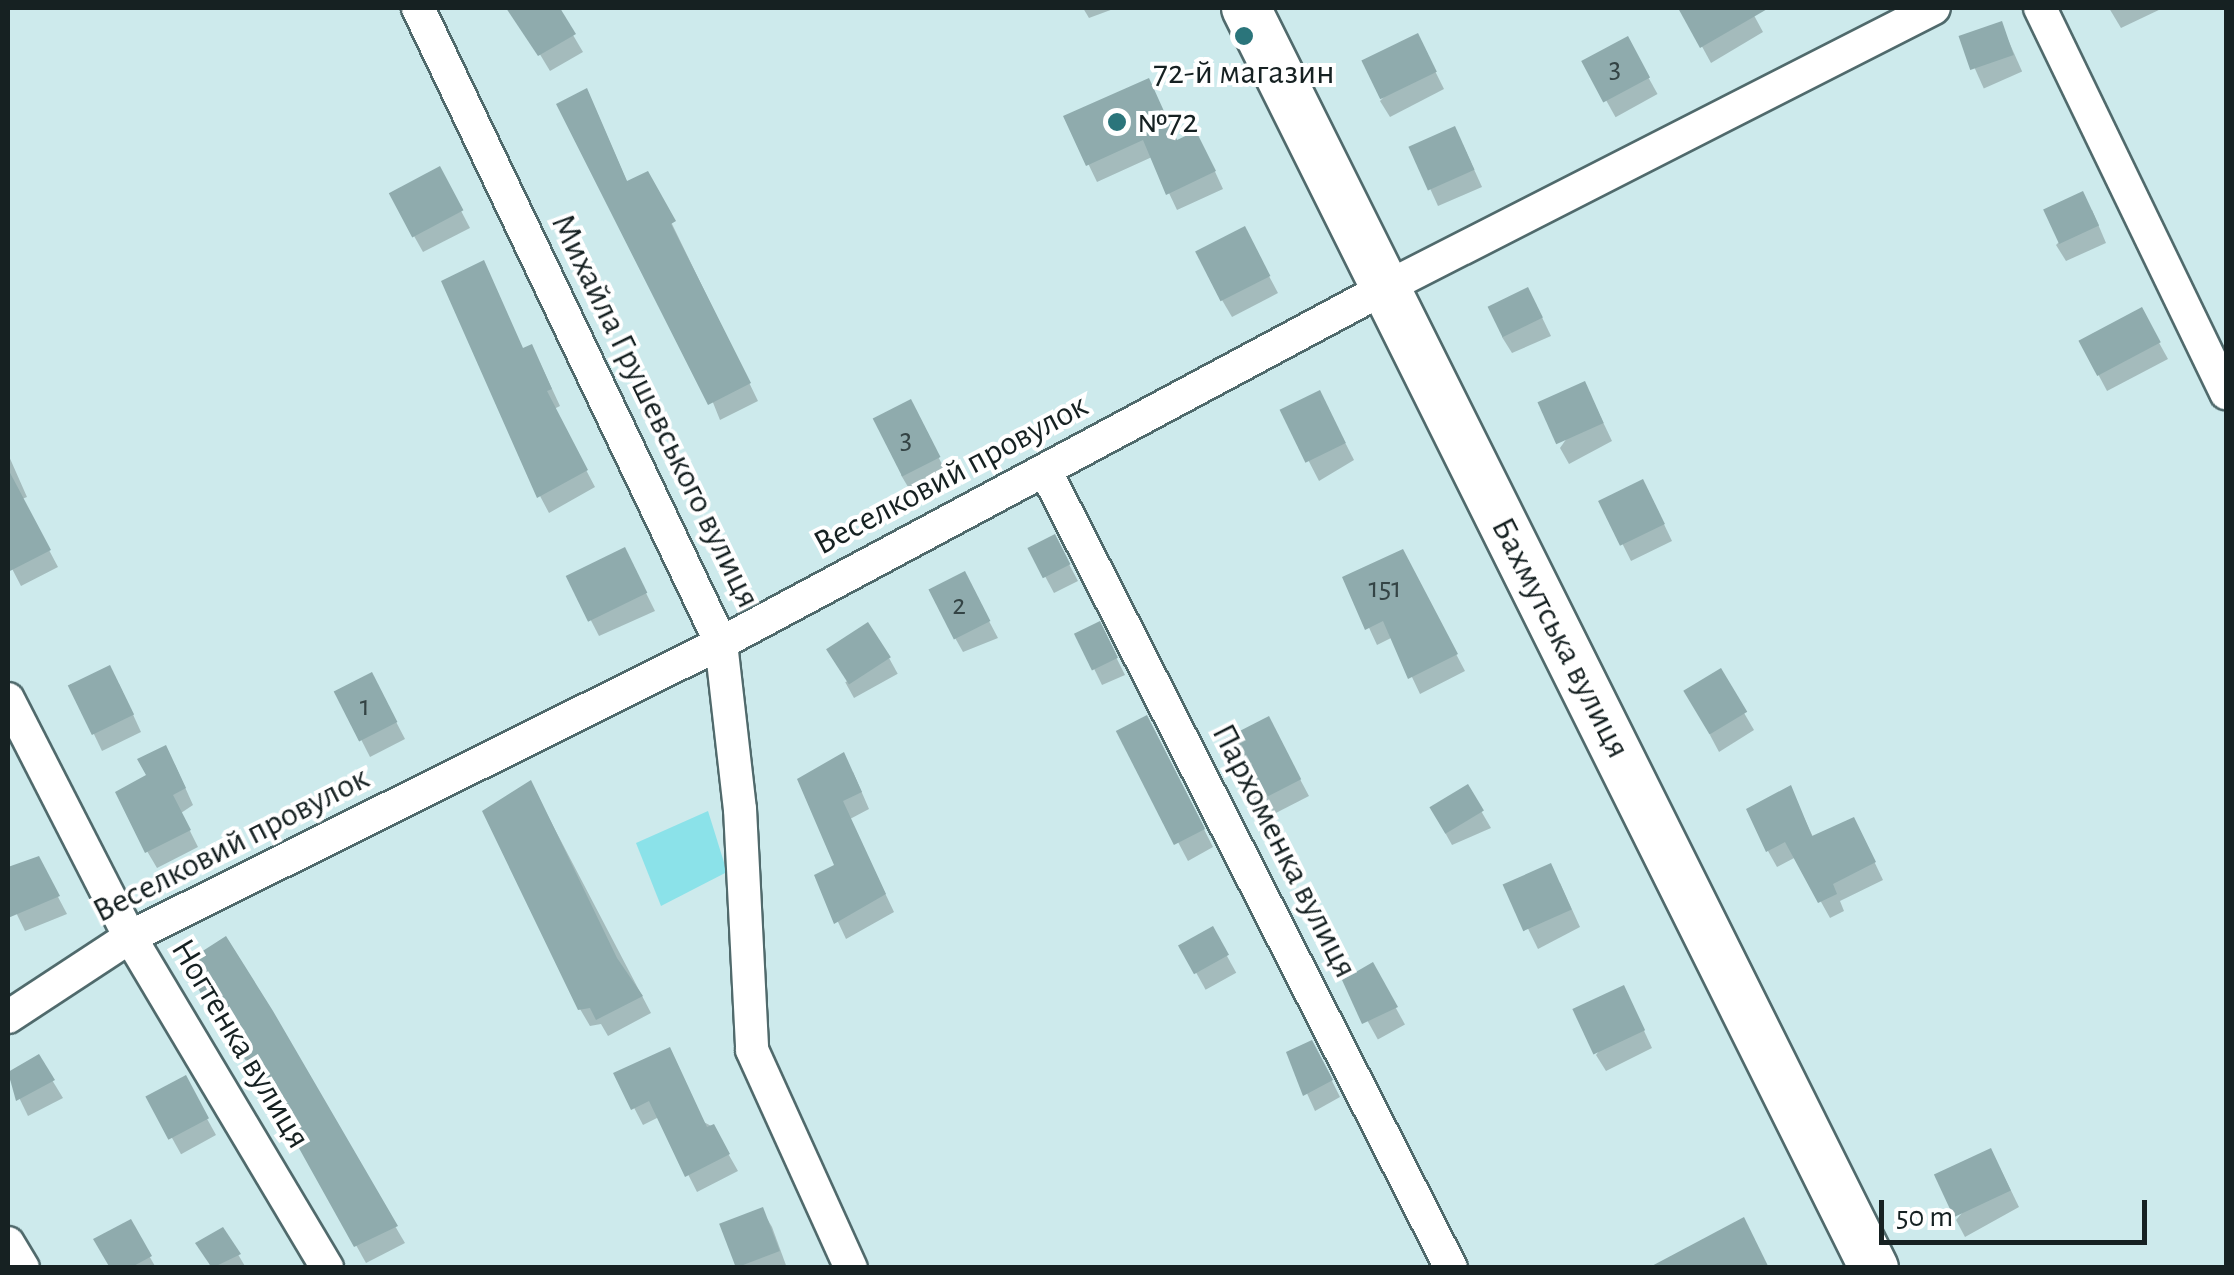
<!DOCTYPE html>
<meta charset="utf-8">
<style>
body{margin:0}
#map{position:relative;width:2234px;height:1275px;overflow:hidden;background:#cdeaec;font-family:"Alegreya Sans",sans-serif}
div>[style]{position:absolute}
[style*='--x']{left:calc(var(--x)*1px);top:calc(var(--y)*1px);width:calc(var(--w)*1px);rotate:calc(var(--a)*1deg)}
.green>*{inset:0;background:#8be2e9}
.shadow>*{inset:0;background:#0003;transform-origin:0 0}
.building>*{inset:0;background:#8fabad;transform-origin:0 0}
.roads{filter:drop-shadow(2px 0 #506a6c) drop-shadow(-2px 0 #506a6c) drop-shadow(0 2px #506a6c) drop-shadow(0 -2px #506a6c)}
.street>*{height:32px;margin:-16px;padding:0 16px;transform-origin:16px;border-radius:16px;background:#fff}
.secondary>*{height:48px;margin:-24px;padding:0 24px;transform-origin:24px;border-radius:24px;background:#fff}
.dots>*{width:28px;height:28px;translate:-50% -50%;box-sizing:border-box;border:5px solid #fff;border-radius:50%}
span{translate:-50% -50%;white-space:nowrap;text-align:center;line-height:1.15;-webkit-text-stroke:8px #fff;paint-order:stroke}
.number-label{font-size:30px;color:#344445}
.number-label span{-webkit-text-stroke-width:0}
.poi-label{font-size:35px;color:#162122}
.left{translate:0 -50%;text-align:left}
.street-label{font-size:35px;color:#162122}
.frame{position:absolute;inset:0;border:10px solid #162122;pointer-events:none}
.scale{position:absolute;left:1879px;top:1200px;width:268px;height:45px;box-sizing:border-box;border:5px solid #162122;border-top:0;padding-left:12px;font-size:30px;line-height:35px;white-space:nowrap;color:#162122;-webkit-text-stroke:8px #fff;paint-order:stroke}
</style>
<div id="map">
<div class="green">
<div style="clip-path:polygon(708px 811px,727px 872px,661px 906px,636px 843px)"></div>
</div>
<div class="shadow">
<div style="clip-path:polygon(512px 8px,557px 8px,583px 52px,550px 71px)"></div>
<div style="clip-path:polygon(1083px 8px,1116px 8px,1089px 18px)"></div>
<div style="clip-path:polygon(1681px 8px,1750px 8px,1763px 32px,1711px 63px)"></div>
<div style="clip-path:polygon(2109px 8px,2163px 8px,2121px 28px)"></div>
<div style="left:2001px;top:24px;width:52px;height:42px;rotate:66deg"></div>
<div style="left:1627px;top:39px;width:63px;height:48px;rotate:61deg"></div>
<div style="clip-path:polygon(1426px 53px,1444px 89px,1390px 117px,1380px 101px)"></div>
<div style="clip-path:polygon(595px 108px,628px 184px,656px 191px,758px 401px,720px 420px)"></div>
<div style="clip-path:polygon(1066px 118px,1205px 150px,1223px 189px,1177px 210px,1152px 157px,1097px 182px)"></div>
<div style="clip-path:polygon(1463px 145px,1482px 187px,1438px 206px,1412px 149px)"></div>
<div style="clip-path:polygon(448px 186px,470px 228px,423px 252px,414px 236px)"></div>
<div style="clip-path:polygon(2092px 210px,2106px 243px,2066px 261px,2056px 245px)"></div>
<div style="clip-path:polygon(1253px 246px,1278px 293px,1232px 317px,1222px 300px)"></div>
<div style="clip-path:polygon(1537px 307px,1551px 336px,1512px 353px,1502px 337px)"></div>
<div style="clip-path:polygon(2141px 310px,2168px 359px,2107px 391px,2098px 374px)"></div>
<div style="clip-path:polygon(523px 350px,540px 363px,560px 406px,554px 409px,595px 487px,549px 513px,540px 496px)"></div>
<div style="clip-path:polygon(1593px 401px,1612px 441px,1569px 464px,1560px 448px)"></div>
<div style="clip-path:polygon(1328px 409px,1354px 460px,1319px 481px,1284px 413px)"></div>
<div style="clip-path:polygon(919px 419px,947px 474px,911px 492px,901px 475px)"></div>
<div style="clip-path:polygon(8px 454px,27px 497px,22px 499px,58px 567px,21px 586px,8px 561px)"></div>
<div style="clip-path:polygon(1652px 499px,1672px 541px,1631px 561px,1602px 503px)"></div>
<div style="clip-path:polygon(1031px 550px,1063px 553px,1078px 581px,1054px 593px)"></div>
<div style="clip-path:polygon(633px 567px,655px 611px,599px 636px,568px 576px)"></div>
<div style="clip-path:polygon(1411px 569px,1465px 671px,1420px 694px,1393px 637px,1377px 645px,1346px 578px)"></div>
<div style="clip-path:polygon(973px 591px,998px 638px,963px 652px,954px 636px)"></div>
<div style="clip-path:polygon(1078px 636px,1108px 641px,1125px 675px,1102px 685px)"></div>
<div style="left:889px;top:658px;width:18px;height:50px;rotate:61deg"></div>
<div style="clip-path:polygon(1720px 672px,1754px 730px,1719px 752px,1710px 735px)"></div>
<div style="clip-path:polygon(70px 684px,119px 684px,141px 732px,102px 751px)"></div>
<div style="clip-path:polygon(380px 691px,405px 739px,370px 757px,337px 692px)"></div>
<div style="clip-path:polygon(1119px 730px,1156px 735px,1213px 847px,1188px 861px)"></div>
<div style="clip-path:polygon(1277px 736px,1309px 796px,1270px 816px,1228px 742px)"></div>
<div style="clip-path:polygon(175px 765px,193px 805px,181px 813px,198px 847px,157px 868px,147px 851px)"></div>
<div style="clip-path:polygon(853px 772px,869px 809px,850px 819px,894px 912px,846px 939px,817px 877px,837px 866px,800px 780px)"></div>
<div style="clip-path:polygon(1467px 787px,1491px 828px,1452px 845px,1443px 829px)"></div>
<div style="clip-path:polygon(1790px 788px,1814px 839px,1862px 836px,1883px 880px,1840px 901px,1844px 911px,1830px 918px,1796px 857px,1777px 867px,1768px 851px)"></div>
<div style="clip-path:polygon(539px 799px,651px 1013px,608px 1036px,601px 1024px,590px 1026px,580px 1009px)"></div>
<div style="clip-path:polygon(38px 859px,67px 914px,25px 931px,8px 896px,8px 870px)"></div>
<div style="clip-path:polygon(1560px 883px,1580px 927px,1538px 949px,1509px 890px)"></div>
<div style="left:1212px;top:929px;width:50px;height:35px;rotate:61deg"></div>
<div style="clip-path:polygon(226px 939px,405px 1243px,366px 1263px,276px 1102px)"></div>
<div style="left:1372px;top:965px;width:68px;height:31px;rotate:61deg"></div>
<div style="clip-path:polygon(1632px 1005px,1652px 1048px,1606px 1071px,1596px 1055px)"></div>
<div style="clip-path:polygon(1289px 1054px,1321px 1059px,1340px 1097px,1315px 1111px)"></div>
<div style="clip-path:polygon(38px 1057px,63px 1098px,28px 1116px,8px 1075px)"></div>
<div style="clip-path:polygon(617px 1075px,713px 1127px,738px 1171px,697px 1192px,659px 1117px,643px 1125px)"></div>
<div style="left:185px;top:1079px;width:64px;height:40px;rotate:61deg"></div>
<div style="clip-path:polygon(2000px 1168px,2019px 1207px,1965px 1237px,1956px 1220px)"></div>
<div style="clip-path:polygon(762px 1210px,772px 1227px,787px 1268px,740px 1268px,725px 1230px)"></div>
<div style="clip-path:polygon(130px 1222px,156px 1268px,113px 1268px)"></div>
<div style="clip-path:polygon(222px 1230px,239px 1256px,246px 1268px,212px 1268px)"></div>
</div>
<div class="building">
<div style="clip-path:polygon(506px 8px,560px 8px,576px 34px,538px 56px)"></div>
<div style="clip-path:polygon(1678px 8px,1769px 8px,1700px 48px)"></div>
<div style="left:2002px;top:21px;width:36px;height:46px;rotate:71deg"></div>
<div style="left:1418px;top:33px;width:43px;height:63px;rotate:64deg"></div>
<div style="left:1628px;top:36px;width:47px;height:53px;rotate:62deg"></div>
<div style="clip-path:polygon(1149px 78px,1177px 140px,1196px 131px,1216px 171px,1166px 195px,1143px 140px,1086px 166px,1063px 116px)"></div>
<div style="clip-path:polygon(587px 88px,627px 181px,648px 171px,676px 221px,671px 224px,751px 383px,708px 405px,556px 104px)"></div>
<div style="left:1455px;top:126px;width:48px;height:51px;rotate:66deg"></div>
<div style="left:440px;top:166px;width:50px;height:58px;rotate:62deg"></div>
<div style="left:2083px;top:191px;width:38px;height:44px;rotate:65deg"></div>
<div style="left:1245px;top:226px;width:56px;height:56px;rotate:63deg"></div>
<div style="clip-path:polygon(484px 260px,523px 348px,532px 344px,552px 389px,547px 391px,588px 470px,537px 498px,441px 281px)"></div>
<div style="left:1528px;top:287px;width:34px;height:45px;rotate:64deg"></div>
<div style="left:2142px;top:307px;width:40px;height:72px;rotate:62deg"></div>
<div style="left:1585px;top:381px;width:46px;height:52px;rotate:66deg"></div>
<div style="left:1320px;top:390px;width:59px;height:45px;rotate:64deg"></div>
<div style="left:911px;top:399px;width:65px;height:43px;rotate:63deg"></div>
<div style="clip-path:polygon(8px 469px,51px 550px,8px 572px)"></div>
<div style="left:1643px;top:479px;width:50px;height:50px;rotate:64deg"></div>
<div style="left:1055px;top:534px;width:34px;height:31px;rotate:63deg"></div>
<div style="left:625px;top:547px;width:51px;height:66px;rotate:64deg"></div>
<div style="clip-path:polygon(1403px 549px,1458px 654px,1408px 679px,1383px 621px,1365px 630px,1342px 577px)"></div>
<div style="left:965px;top:571px;width:56px;height:41px;rotate:63deg"></div>
<div style="left:1100px;top:621px;width:41px;height:29px;rotate:64deg"></div>
<div style="left:868px;top:622px;width:42px;height:50px;rotate:57deg"></div>
<div style="left:110px;top:665px;width:55px;height:47px;rotate:64deg"></div>
<div style="left:1721px;top:668px;width:51px;height:44px;rotate:59deg"></div>
<div style="left:372px;top:672px;width:56px;height:43px;rotate:63deg"></div>
<div style="left:1147px;top:715px;width:128px;height:35px;rotate:63deg"></div>
<div style="left:1269px;top:716px;width:71px;height:51px;rotate:63deg"></div>
<div style="clip-path:polygon(166px 745px,186px 788px,173px 795px,191px 830px,145px 853px,115px 792px,146px 775px,137px 759px)"></div>
<div style="clip-path:polygon(844px 752px,862px 792px,843px 801px,886px 894px,834px 924px,814px 875px,834px 865px,797px 779px)"></div>
<div style="clip-path:polygon(531px 780px,617px 958px,643px 996px,596px 1020px,590px 1008px,578px 1010px,482px 811px)"></div>
<div style="left:1468px;top:784px;width:31px;height:45px;rotate:59deg"></div>
<div style="clip-path:polygon(1791px 785px,1812px 836px,1854px 817px,1876px 862px,1833px 884px,1837px 894px,1818px 903px,1785px 842px,1766px 852px,1746px 809px)"></div>
<div style="clip-path:polygon(39px 856px,60px 896px,8px 918px,8px 867px)"></div>
<div style="left:1551px;top:863px;width:51px;height:53px;rotate:66deg"></div>
<div style="left:1213px;top:926px;width:33px;height:40px;rotate:61deg"></div>
<div style="clip-path:polygon(226px 936px,273px 1011px,398px 1226px,354px 1247px,266px 1089px,209px 1008px,184px 963px)"></div>
<div style="clip-path:polygon(1373px 962px,1398px 1007px,1362px 1024px,1342px 980px)"></div>
<div style="left:1624px;top:985px;width:50px;height:57px;rotate:65deg"></div>
<div style="clip-path:polygon(1312px 1040px,1333px 1080px,1303px 1096px,1286px 1052px)"></div>
<div style="clip-path:polygon(670px 1047px,707px 1127px,714px 1124px,730px 1154px,685px 1177px,649px 1101px,631px 1110px,613px 1073px)"></div>
<div style="clip-path:polygon(39px 1054px,55px 1080px,16px 1101px,8px 1072px)"></div>
<div style="left:186px;top:1075px;width:49px;height:46px;rotate:62deg"></div>
<div style="left:1991px;top:1148px;width:47px;height:63px;rotate:65deg"></div>
<div style="left:763px;top:1207px;width:47px;height:47px;rotate:69deg"></div>
<div style="clip-path:polygon(1744px 1217px,1769px 1268px,1648px 1268px)"></div>
<div style="clip-path:polygon(131px 1219px,152px 1256px,130px 1268px,110px 1268px,93px 1239px)"></div>
<div style="clip-path:polygon(223px 1227px,241px 1254px,212px 1268px,195px 1243px)"></div>
</div>
<div class="roads">
<div class="street">
<div style="--x:418;--y:8;--w:704;--a:64.49"></div>
<div style="--x:721;--y:643;--w:167;--a:83.5"></div>
<div style="--x:740;--y:809;--w:241;--a:87.1"></div>
<div style="--x:752;--y:1050;--w:239;--a:65.6"></div>
<div style="--x:2040;--y:8;--w:428;--a:64.2"></div>
<div style="--x:1045;--y:470;--w:895;--a:63.03"></div>
<div style="--x:8;--y:699;--w:267;--a:62.9"></div>
<div style="--x:130;--y:937;--w:385;--a:59.2"></div>
<div style="--x:8;--y:1017;--w:146;--a:-33.3"></div>
<div style="--x:130;--y:937;--w:660;--a:-26.45"></div>
<div style="--x:721;--y:643;--w:753;--a:-28.13"></div>
<div style="--x:1385;--y:288;--w:616;--a:-27.02"></div>
<div style="--x:8;--y:1243;--w:29;--a:59"></div>
</div>
<div class="secondary">
<div style="--x:1246;--y:8;--w:1408;--a:63.51"></div>
</div>
</div>
<div class="dots">
<div style="left:1244px;top:36px;background:#2b757b"></div>
<div style="left:1117px;top:122px;background:#2b757b"></div>
</div>
<div class="number-label">
<span style="left:1615px;top:68px">3</span>
<span style="left:906px;top:439px">3</span>
<span style="left:1385px;top:588px">151</span>
<span style="left:959px;top:605px">2</span>
<span style="left:365px;top:706px">1</span>
</div>
<div class="poi-label">
<span style="left:1244px;top:73px">72-й магазин</span>
<span class="left" style="left:1137px;top:122px">№72</span>
</div>
<div class="street-label">
<span style="left:655px;top:411px;rotate:64deg">Михайла Грушевського вулиця</span>
<span style="left:951px;top:475px;rotate:-28deg">Веселковий провулок</span>
<span style="left:1560px;top:638px;rotate:63deg">Бахмутська вулиця</span>
<span style="left:231px;top:845px;rotate:-27deg">Веселковий провулок</span>
<span style="left:1284px;top:851px;rotate:63deg">Пархоменка вулиця</span>
<span style="left:240px;top:1044px;rotate:59deg">Ногтенка вулиця</span>
</div>
<div class="frame"></div>
<div class="scale">50 m</div>
</div>
